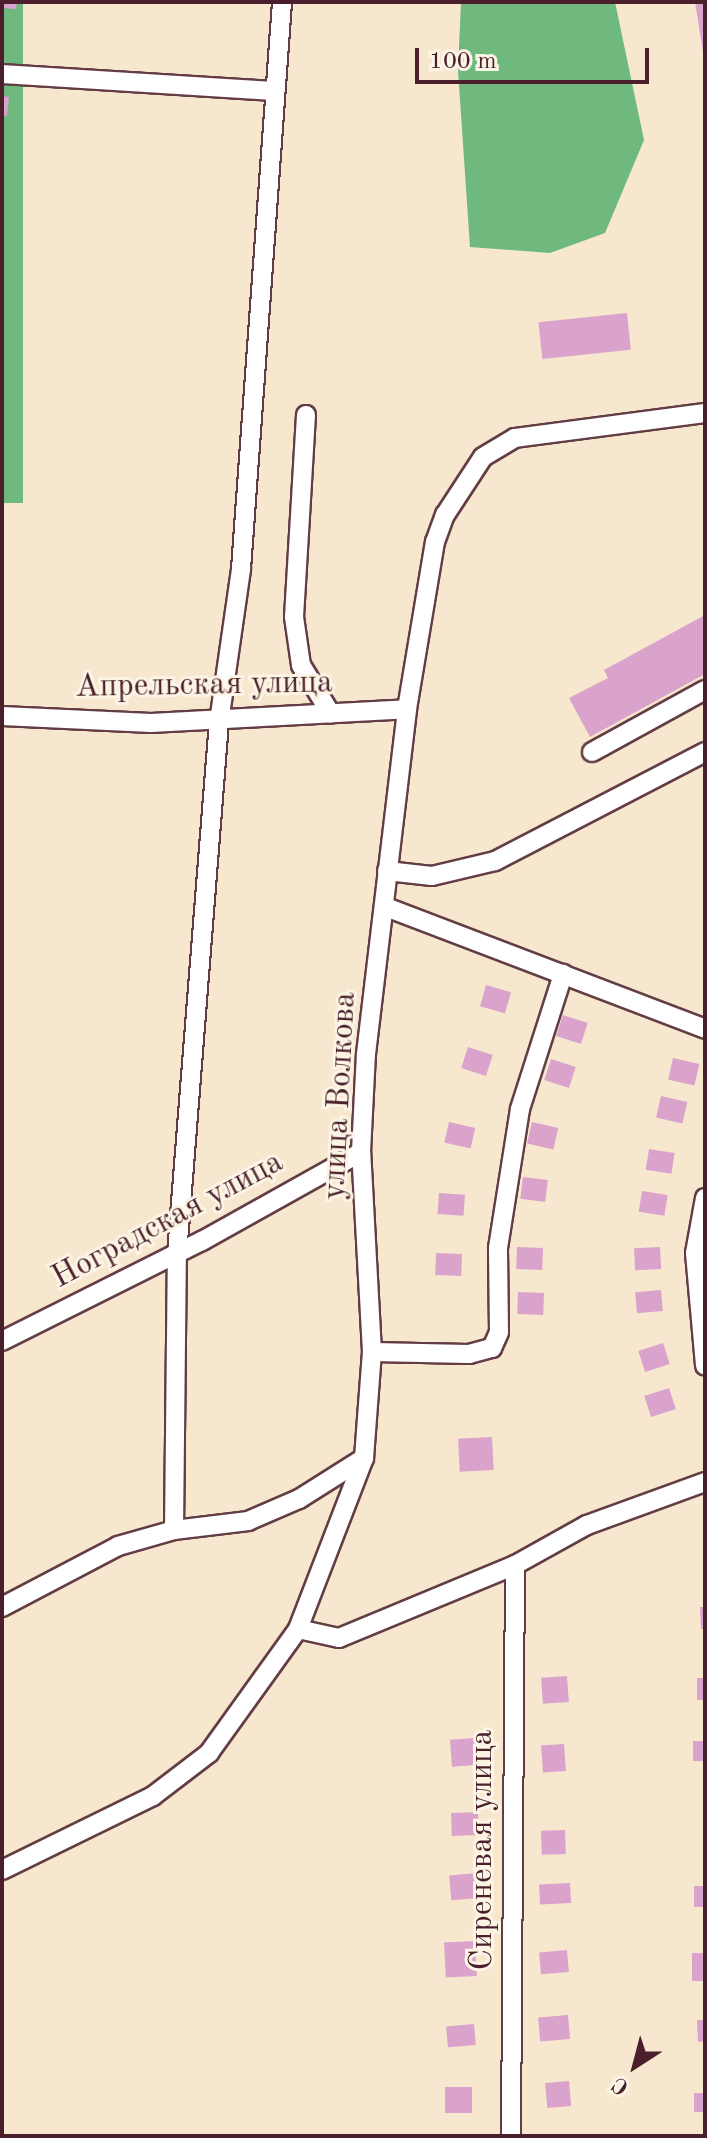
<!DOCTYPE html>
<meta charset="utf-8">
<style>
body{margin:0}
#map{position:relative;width:707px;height:2138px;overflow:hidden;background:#f7e7cf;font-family:"Old Standard TT",serif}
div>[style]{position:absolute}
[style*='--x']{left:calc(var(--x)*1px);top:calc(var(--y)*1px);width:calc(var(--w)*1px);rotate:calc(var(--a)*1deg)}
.forest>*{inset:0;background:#6fb87e;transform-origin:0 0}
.building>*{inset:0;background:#daa3cb;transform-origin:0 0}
.roads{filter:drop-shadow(2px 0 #643d44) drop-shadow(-2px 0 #643d44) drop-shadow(0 2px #643d44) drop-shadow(0 -2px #643d44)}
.minor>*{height:18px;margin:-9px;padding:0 9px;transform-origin:9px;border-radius:9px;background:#fff}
span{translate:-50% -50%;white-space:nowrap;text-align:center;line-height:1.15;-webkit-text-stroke:6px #fcf5e5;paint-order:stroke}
.street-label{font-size:32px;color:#4a1f2b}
.frame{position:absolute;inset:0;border:4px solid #4a1f2b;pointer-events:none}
.north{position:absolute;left:595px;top:2026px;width:80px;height:80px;-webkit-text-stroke:6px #fcf5e5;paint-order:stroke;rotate:216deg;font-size:22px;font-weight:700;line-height:32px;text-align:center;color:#4a1f2b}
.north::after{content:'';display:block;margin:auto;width:28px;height:36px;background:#4a1f2b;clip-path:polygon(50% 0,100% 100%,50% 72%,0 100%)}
.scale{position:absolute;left:415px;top:48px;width:234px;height:36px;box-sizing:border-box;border:4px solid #4a1f2b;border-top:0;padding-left:10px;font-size:24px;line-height:28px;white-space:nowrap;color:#4a1f2b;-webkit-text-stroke:6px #fcf5e5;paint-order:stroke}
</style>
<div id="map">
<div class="forest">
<div style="left:2px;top:2px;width:21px;height:501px"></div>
<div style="clip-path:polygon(461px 2px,615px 2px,644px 140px,605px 233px,550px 253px,470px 247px,458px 70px)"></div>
</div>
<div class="building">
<div style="clip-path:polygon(2px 2px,17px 2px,16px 9px,2px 8px)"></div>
<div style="clip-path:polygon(695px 2px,705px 2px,705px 51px,703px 52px)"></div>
<div style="clip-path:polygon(2px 96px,9px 97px,7px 116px,2px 115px)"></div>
<div style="left:627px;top:313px;width:37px;height:89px;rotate:84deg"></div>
<div style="clip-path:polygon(705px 615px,705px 674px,590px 737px,569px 698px,608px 678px,604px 670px)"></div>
<div style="left:486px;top:985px;width:26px;height:22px;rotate:16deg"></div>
<div style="left:563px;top:1015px;width:26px;height:22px;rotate:18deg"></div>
<div style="left:468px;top:1047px;width:26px;height:22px;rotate:18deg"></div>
<div style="left:673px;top:1058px;width:27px;height:22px;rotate:13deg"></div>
<div style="left:551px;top:1059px;width:26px;height:22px;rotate:18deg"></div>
<div style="left:661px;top:1096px;width:27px;height:22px;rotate:13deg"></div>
<div style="left:449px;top:1122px;width:27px;height:21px;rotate:13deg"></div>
<div style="left:532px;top:1122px;width:27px;height:22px;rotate:13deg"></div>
<div style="left:649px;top:1149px;width:26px;height:21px;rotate:9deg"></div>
<div style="left:523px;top:1177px;width:25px;height:22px;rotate:7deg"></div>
<div style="left:642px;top:1191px;width:26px;height:21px;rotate:9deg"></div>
<div style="left:439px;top:1193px;width:26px;height:21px;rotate:4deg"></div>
<div style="left:517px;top:1247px;width:26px;height:22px;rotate:2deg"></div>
<div style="left:660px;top:1247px;width:22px;height:26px;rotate:87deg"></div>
<div style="left:436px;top:1253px;width:26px;height:22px;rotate:2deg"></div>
<div style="left:661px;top:1290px;width:21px;height:26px;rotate:85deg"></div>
<div style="left:518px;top:1292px;width:26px;height:22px;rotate:2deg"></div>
<div style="left:663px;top:1343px;width:22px;height:26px;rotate:72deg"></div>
<div style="left:669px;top:1388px;width:22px;height:26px;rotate:72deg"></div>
<div style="left:492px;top:1437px;width:33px;height:34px;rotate:87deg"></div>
<div style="clip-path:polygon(700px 1607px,705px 1607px,705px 1629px,701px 1629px)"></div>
<div style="left:567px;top:1676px;width:26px;height:26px;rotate:86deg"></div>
<div style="left:697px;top:1678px;width:8px;height:22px"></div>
<div style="left:475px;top:1738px;width:27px;height:25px;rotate:86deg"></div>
<div style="left:693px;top:1741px;width:12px;height:20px"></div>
<div style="left:564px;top:1744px;width:27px;height:23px;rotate:86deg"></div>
<div style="left:478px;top:1812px;width:23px;height:27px;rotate:88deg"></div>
<div style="left:565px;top:1830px;width:24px;height:24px;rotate:88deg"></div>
<div style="left:477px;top:1873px;width:25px;height:28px;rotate:85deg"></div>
<div style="left:570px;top:1883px;width:20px;height:31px;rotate:87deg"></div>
<div style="left:705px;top:1886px;width:21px;height:11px;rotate:90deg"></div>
<div style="left:475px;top:1941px;width:35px;height:31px;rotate:87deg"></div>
<div style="left:567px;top:1950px;width:22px;height:28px;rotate:85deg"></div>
<div style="left:692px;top:1953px;width:13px;height:28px"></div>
<div style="left:568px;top:2015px;width:24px;height:30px;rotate:85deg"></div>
<div style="clip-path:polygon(697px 2020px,705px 2020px,705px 2041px,698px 2042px)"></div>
<div style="left:474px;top:2024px;width:21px;height:28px;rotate:85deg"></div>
<div style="left:569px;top:2081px;width:25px;height:24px;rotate:85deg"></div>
<div style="left:445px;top:2087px;width:27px;height:26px"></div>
<div style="left:705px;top:2093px;width:19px;height:11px;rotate:90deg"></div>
</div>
<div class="roads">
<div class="minor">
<div style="--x:2;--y:74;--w:271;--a:3.6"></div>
<div style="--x:306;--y:415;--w:202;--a:93.4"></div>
<div style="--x:294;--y:617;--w:49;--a:81.7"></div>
<div style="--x:301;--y:665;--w:57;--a:58.5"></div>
<div style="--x:2;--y:716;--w:149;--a:2.7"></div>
<div style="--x:151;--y:723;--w:256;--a:-3.1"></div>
<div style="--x:592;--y:752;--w:129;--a:-28.8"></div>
<div style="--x:387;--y:871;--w:45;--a:6.3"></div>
<div style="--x:432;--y:876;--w:65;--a:-13.4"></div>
<div style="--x:495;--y:861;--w:237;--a:-27.4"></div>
<div style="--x:386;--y:907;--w:342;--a:20.9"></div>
<div style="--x:705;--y:1198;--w:56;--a:100.3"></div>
<div style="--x:695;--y:1253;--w:113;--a:84.9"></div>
<div style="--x:2;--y:1341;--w:224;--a:-26.6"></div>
<div style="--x:202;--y:1241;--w:182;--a:-29.2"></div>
<div style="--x:372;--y:1352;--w:97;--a:1.2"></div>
<div style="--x:469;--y:1354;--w:24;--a:-15"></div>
<div style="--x:492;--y:1348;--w:17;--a:-66"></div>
<div style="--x:499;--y:1332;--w:84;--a:-90.7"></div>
<div style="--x:498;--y:1248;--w:141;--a:-81"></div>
<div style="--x:520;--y:1109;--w:142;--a:-72.3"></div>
<div style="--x:174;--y:1530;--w:276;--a:-89.4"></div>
<div style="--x:177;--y:1254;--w:534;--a:-85.49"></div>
<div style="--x:219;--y:722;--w:155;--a:-81.8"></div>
<div style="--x:241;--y:569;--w:568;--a:-85.86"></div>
<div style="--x:2;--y:1607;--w:131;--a:-27.7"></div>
<div style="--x:118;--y:1546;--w:58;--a:-15.9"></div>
<div style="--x:174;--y:1530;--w:75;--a:-6.9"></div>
<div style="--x:248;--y:1521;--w:56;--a:-23.3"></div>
<div style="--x:299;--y:1499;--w:77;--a:-32.2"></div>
<div style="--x:298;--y:1629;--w:42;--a:12.4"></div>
<div style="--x:339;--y:1638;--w:191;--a:-22.5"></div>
<div style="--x:515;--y:1565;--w:82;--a:-29.1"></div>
<div style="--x:587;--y:1525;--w:126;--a:-20"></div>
<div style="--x:2;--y:1870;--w:168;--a:-26.1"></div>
<div style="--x:153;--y:1796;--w:71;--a:-37.5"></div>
<div style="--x:209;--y:1753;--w:153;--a:-54.3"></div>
<div style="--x:298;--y:1629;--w:183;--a:-68.9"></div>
<div style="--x:364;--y:1458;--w:106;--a:-85.7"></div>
<div style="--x:372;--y:1352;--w:200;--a:-93.1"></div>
<div style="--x:361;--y:1152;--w:98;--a:-87.1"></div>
<div style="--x:366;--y:1054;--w:347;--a:-83.2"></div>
<div style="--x:407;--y:709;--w:169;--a:-80.5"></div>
<div style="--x:435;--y:542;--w:29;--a:-70"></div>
<div style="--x:445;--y:515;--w:69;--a:-56.8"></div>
<div style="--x:483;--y:457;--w:37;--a:-31"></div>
<div style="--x:515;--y:438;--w:192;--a:-7.5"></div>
<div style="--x:511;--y:2136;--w:571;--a:-89.6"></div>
</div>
</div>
<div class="street-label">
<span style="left:204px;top:686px;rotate:-1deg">Апрельская улица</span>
<span style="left:341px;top:1096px;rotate:-87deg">улица Волкова</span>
<span style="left:168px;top:1221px;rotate:-28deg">Ноградская улица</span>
<span style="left:483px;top:1850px;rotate:-90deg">Сиреневая улица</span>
</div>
<div class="frame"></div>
<div class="north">С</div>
<div class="scale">100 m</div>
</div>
